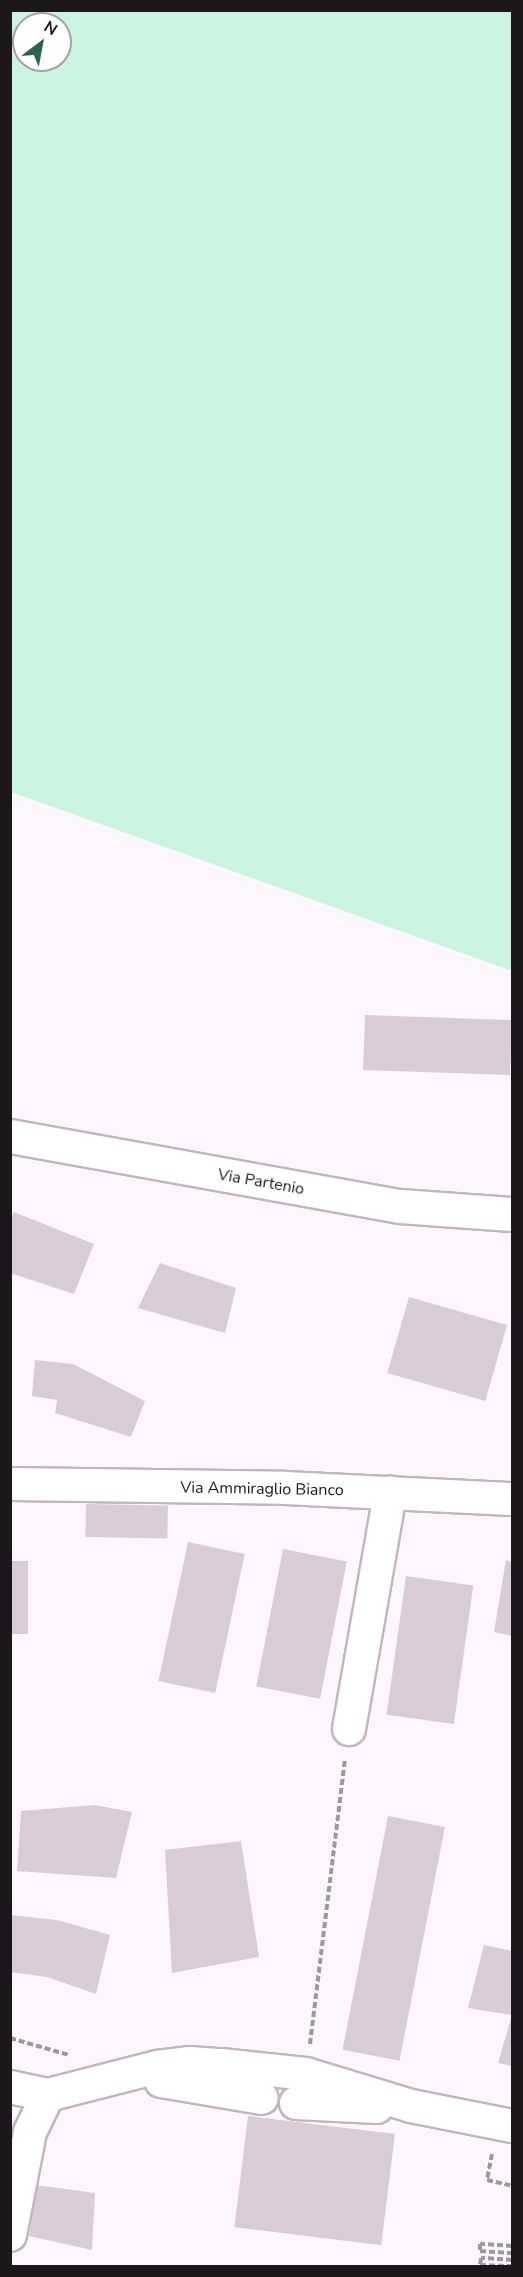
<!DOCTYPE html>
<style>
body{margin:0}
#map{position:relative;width:523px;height:2277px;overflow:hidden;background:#fef6fd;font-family:"Nunito Sans",sans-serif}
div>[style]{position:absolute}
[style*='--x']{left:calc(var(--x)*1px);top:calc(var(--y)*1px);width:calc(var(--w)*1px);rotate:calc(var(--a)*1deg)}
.green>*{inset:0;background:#caf4df}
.building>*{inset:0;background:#d9ccd7;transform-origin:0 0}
.path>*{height:4px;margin-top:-2px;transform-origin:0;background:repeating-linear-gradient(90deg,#9e989e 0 6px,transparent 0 9px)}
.roads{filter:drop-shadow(2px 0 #c2b5c0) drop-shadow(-2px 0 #c2b5c0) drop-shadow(0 2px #c2b5c0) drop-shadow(0 -2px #c2b5c0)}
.minor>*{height:32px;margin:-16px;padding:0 16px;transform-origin:16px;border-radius:16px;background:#fff}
.secondary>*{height:33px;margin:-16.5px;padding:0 16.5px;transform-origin:16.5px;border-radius:16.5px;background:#fff}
span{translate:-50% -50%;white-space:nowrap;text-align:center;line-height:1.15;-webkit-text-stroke:4.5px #fff;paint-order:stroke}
.street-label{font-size:16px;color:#1b171b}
.frame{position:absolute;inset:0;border:12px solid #1b171b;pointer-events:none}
.north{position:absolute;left:12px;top:12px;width:60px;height:60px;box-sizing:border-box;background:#fff;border:2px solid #a4a2a4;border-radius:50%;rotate:32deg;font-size:16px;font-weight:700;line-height:24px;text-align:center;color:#1b171b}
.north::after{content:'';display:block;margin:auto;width:21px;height:27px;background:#2b644c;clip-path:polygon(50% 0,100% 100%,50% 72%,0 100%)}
</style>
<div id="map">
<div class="green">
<div style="clip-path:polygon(evenodd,11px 10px,512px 11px,512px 971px,11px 792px,11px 10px,24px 24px,60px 24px,60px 60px,24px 60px,24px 24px)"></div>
</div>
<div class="building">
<div style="left:365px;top:1015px;width:147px;height:55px;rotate:2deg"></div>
<div style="clip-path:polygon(14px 1212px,94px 1244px,74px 1294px,10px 1273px,10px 1220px)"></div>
<div style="clip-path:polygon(160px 1263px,236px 1288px,225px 1333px,138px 1308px)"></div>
<div style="left:409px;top:1297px;width:102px;height:79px;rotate:16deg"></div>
<div style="clip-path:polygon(35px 1360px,73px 1364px,145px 1401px,131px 1437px,55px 1413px,57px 1400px,32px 1396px)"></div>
<div style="left:86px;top:1504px;width:82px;height:33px;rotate:1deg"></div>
<div style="left:188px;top:1542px;width:58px;height:142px;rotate:12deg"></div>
<div style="left:283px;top:1549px;width:65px;height:140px;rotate:11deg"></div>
<div style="clip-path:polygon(506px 1560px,512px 1562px,512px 1636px,494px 1632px)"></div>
<div style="left:10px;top:1561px;width:18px;height:73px"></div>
<div style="left:406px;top:1576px;width:68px;height:140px;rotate:8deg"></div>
<div style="clip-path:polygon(95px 1805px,132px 1812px,116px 1878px,17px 1871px,21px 1811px)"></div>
<div style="left:388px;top:1816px;width:58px;height:238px;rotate:11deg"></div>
<div style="clip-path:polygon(241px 1841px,259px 1957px,172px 1973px,165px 1850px)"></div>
<div style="clip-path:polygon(10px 1915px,57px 1920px,110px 1935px,96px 1994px,47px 1977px,10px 1972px)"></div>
<div style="clip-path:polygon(484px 1945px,512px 1951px,512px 2066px,498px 2063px,512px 2015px,468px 2008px)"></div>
<div style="left:248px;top:2116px;width:148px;height:112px;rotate:7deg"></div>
<div style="clip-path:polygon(36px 2185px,95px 2193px,92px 2250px,29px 2236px)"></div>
</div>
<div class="path">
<div style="--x:10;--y:2038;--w:61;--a:16.1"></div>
<div style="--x:310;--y:2044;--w:287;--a:-83"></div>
<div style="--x:492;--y:2154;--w:26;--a:101"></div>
<div style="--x:487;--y:2180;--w:26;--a:13"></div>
<div style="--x:512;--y:2246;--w:32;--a:-176"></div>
<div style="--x:480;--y:2244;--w:7;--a:90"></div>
<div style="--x:480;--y:2251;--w:32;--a:4"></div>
<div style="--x:512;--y:2260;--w:31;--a:-176"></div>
<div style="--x:481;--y:2258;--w:7;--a:98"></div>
<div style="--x:480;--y:2265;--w:32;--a:2"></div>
</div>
<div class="roads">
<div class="minor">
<div style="--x:10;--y:1484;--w:275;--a:0.8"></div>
<div style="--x:285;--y:1488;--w:227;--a:2.8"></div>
<div style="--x:349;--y:1729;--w:240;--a:-80.1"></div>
<div style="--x:161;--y:2081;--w:102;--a:9.6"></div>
<div style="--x:10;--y:2087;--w:39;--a:12"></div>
<div style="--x:48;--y:2095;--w:113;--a:-14.4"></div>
<div style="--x:157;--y:2067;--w:32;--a:-7"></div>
<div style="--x:189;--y:2063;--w:32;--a:4"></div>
<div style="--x:221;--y:2065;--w:85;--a:6"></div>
<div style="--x:306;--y:2074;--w:110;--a:16.9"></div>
<div style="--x:411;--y:2106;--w:103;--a:11.2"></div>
<div style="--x:296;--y:2103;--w:81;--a:2.8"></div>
<div style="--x:10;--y:2235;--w:105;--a:-79"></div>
<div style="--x:30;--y:2132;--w:41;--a:-64.1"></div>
</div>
<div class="secondary">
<div style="--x:10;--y:1136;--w:396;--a:10.2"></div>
<div style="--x:400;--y:1206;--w:112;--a:4.1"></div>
</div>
</div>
<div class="street-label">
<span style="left:261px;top:1182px;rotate:10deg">Via Partenio</span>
<span style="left:262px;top:1489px;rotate:1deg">Via Ammiraglio Bianco</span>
</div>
<div class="frame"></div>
<div class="north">N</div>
</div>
